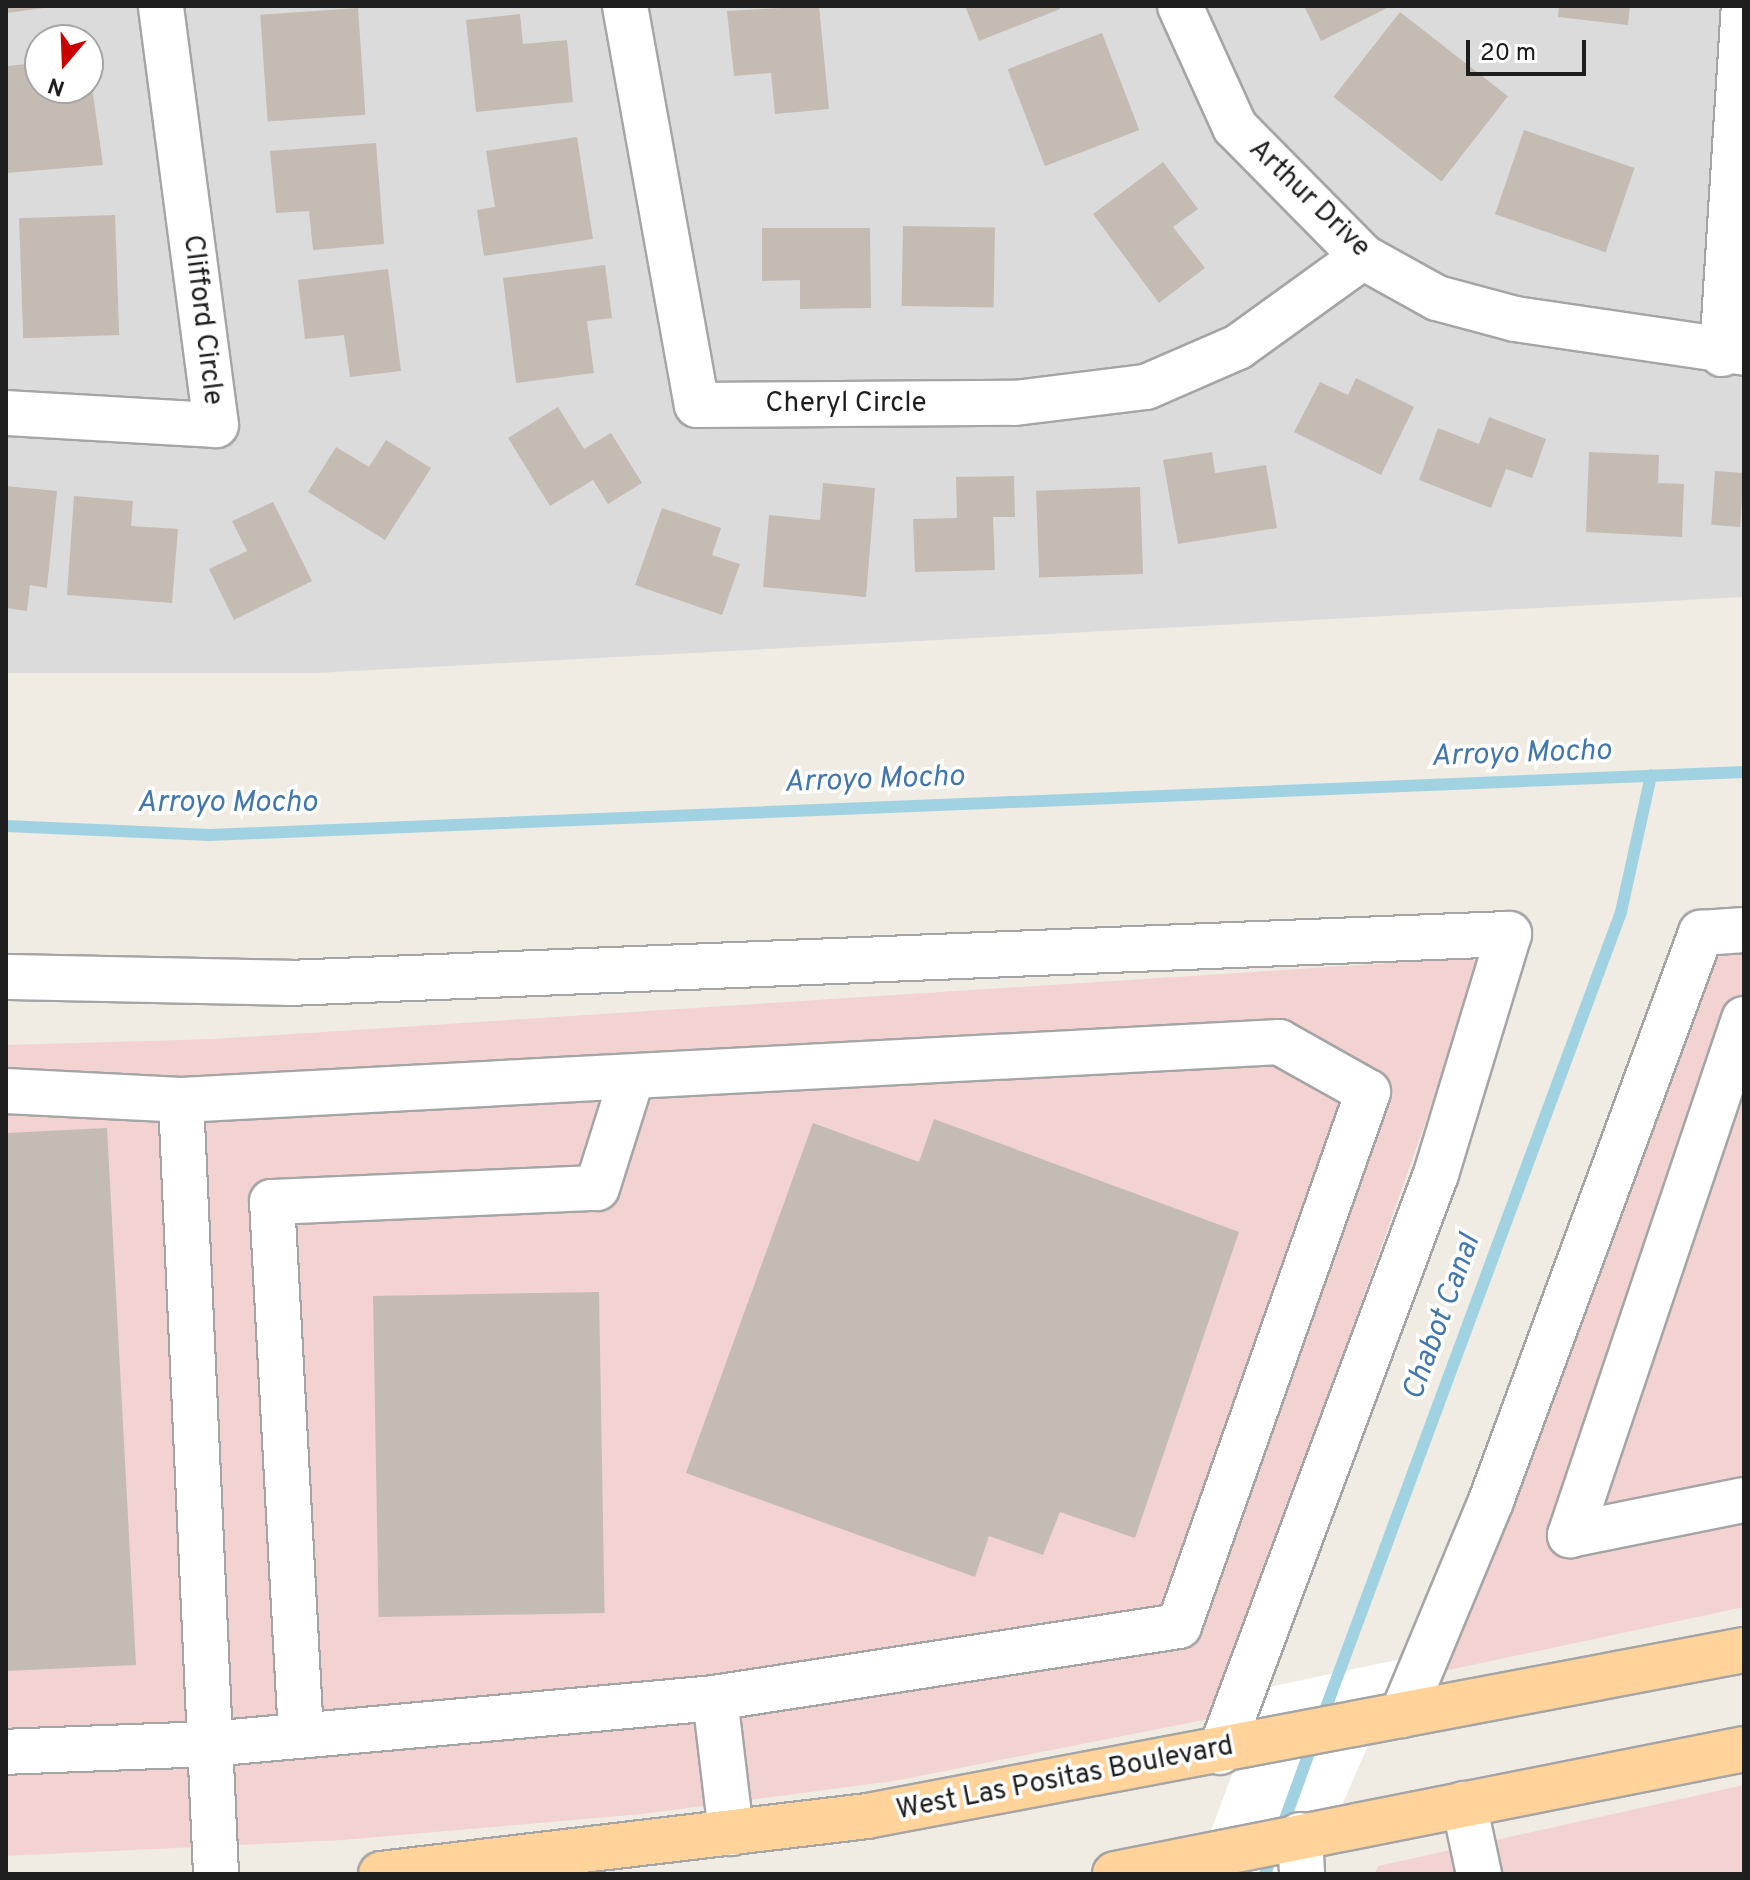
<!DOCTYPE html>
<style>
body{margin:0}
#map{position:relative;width:1750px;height:1880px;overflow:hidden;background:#f0ece4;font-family:Overpass,sans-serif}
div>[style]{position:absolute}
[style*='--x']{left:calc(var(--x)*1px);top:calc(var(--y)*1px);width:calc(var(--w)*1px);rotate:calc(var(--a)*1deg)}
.residential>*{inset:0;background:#dcdbdb}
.commercial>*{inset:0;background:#f2d3d2}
.pier>*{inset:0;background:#fff}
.stream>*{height:12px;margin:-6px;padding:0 6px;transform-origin:6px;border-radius:6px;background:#a1d2e1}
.building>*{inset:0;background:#c4bbb3;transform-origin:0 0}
.roads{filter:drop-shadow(2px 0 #a5a5a5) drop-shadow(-2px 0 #a5a5a5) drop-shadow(0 2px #a5a5a5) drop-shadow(0 -2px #a5a5a5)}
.minor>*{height:44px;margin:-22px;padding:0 22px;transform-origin:22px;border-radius:22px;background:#fff}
.major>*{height:44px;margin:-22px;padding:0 22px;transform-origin:22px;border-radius:22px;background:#ffd39a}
span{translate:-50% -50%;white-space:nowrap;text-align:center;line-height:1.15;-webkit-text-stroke:7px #fff;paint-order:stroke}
.street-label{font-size:28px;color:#1e1e1e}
.water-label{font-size:30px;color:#4177ad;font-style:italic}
.frame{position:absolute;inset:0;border:8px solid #1e1e1e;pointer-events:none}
.north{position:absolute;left:24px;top:24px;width:80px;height:80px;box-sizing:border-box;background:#fff;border:2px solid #a5a5a5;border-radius:50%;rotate:199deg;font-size:22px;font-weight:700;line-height:32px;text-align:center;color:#1e1e1e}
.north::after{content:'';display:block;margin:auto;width:28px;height:36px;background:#cd0000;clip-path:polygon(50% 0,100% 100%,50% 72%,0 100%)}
.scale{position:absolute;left:1466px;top:40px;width:120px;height:36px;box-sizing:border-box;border:4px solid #1e1e1e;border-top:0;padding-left:10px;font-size:24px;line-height:28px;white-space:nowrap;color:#1e1e1e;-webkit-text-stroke:6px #fff;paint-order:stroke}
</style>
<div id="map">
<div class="residential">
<div style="clip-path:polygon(evenodd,6px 6px,1744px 6px,1744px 597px,317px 673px,6px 673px,6px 6px,40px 40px,88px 40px,88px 88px,40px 88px,40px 40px)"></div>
</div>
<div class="commercial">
<div style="clip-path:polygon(1744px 945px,1744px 1607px,1444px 1671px,1701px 947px)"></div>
<div style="clip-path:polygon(1484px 957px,1214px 1718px,894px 1781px,642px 1814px,343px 1840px,6px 1856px,6px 1045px,214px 1039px)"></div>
<div style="clip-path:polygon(1744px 1785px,1744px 1874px,1375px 1874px,1378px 1866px)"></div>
</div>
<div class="pier">
<div style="clip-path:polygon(1406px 1658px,1312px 1874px,1195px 1874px,1264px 1688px)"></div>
</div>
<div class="stream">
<div style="--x:6;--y:826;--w:204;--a:2.5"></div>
<div style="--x:210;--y:835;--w:1535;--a:-2.35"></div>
<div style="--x:1321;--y:1721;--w:863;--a:-69.65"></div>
<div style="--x:1621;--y:912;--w:140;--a:-77.6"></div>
<div style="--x:1280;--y:1833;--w:97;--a:-70.1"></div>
<div style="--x:1265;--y:1874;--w:25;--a:-69"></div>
</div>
<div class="building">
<div style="clip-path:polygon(6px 6px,44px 6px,44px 8px,6px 13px)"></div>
<div style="clip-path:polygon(819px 6px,829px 109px,775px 114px,771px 73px,734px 76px,727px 11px)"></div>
<div style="clip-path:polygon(965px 6px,1059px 6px,1060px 9px,979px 41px)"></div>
<div style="clip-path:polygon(1304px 6px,1391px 6px,1321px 41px)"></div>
<div style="clip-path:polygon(1559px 6px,1630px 6px,1628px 25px,1558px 17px)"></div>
<div style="left:358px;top:8px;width:107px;height:98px;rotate:86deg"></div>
<div style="left:1400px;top:12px;width:137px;height:108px;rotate:38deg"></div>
<div style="clip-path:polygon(520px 14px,523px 44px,567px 40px,573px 102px,476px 112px,466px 20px)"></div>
<div style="left:1102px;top:33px;width:104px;height:101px;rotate:69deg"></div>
<div style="clip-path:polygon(88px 59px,103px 165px,6px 173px,6px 66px,40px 63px,40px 88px,88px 88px)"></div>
<div style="left:1524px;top:130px;width:117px;height:89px;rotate:19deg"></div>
<div style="clip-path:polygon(577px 137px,593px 239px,484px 256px,477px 210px,495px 207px,486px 151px)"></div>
<div style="clip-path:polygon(376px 143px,384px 244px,313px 250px,309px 211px,276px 213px,270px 151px)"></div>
<div style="clip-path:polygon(1163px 162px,1198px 209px,1173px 227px,1205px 268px,1159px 303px,1093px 214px)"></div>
<div style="left:115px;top:215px;width:120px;height:96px;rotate:88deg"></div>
<div style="left:903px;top:226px;width:92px;height:80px;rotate:1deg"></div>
<div style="clip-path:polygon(762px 228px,870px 228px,871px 308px,800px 309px,800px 280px,762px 281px)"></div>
<div style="clip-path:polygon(605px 265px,612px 318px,587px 321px,594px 373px,516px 383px,503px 278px)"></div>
<div style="clip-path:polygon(388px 269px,401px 371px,350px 377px,344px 335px,305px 339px,298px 280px)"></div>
<div style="clip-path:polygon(1356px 378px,1414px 407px,1381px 475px,1294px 432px,1320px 382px,1348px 395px)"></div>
<div style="clip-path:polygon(558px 407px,584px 449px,611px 433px,642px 483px,608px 504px,593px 480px,550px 506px,508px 438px)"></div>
<div style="clip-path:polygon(1489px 417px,1546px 439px,1532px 478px,1506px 469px,1491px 508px,1419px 480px,1438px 428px,1479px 444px)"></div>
<div style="clip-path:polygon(386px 440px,431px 468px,385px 540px,308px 492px,336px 447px,369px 467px)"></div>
<div style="clip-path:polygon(1212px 452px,1215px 473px,1266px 465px,1277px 528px,1178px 544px,1163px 460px)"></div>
<div style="clip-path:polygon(1589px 452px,1659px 455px,1658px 483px,1684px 484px,1682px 537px,1586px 532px)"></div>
<div style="left:1715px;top:471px;width:29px;height:54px;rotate:4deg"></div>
<div style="clip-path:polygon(1014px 476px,1015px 517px,993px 517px,995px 570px,915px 572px,913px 519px,957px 518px,956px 477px)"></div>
<div style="clip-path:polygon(823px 483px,875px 488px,866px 597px,763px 587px,769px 515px,820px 520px)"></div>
<div style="clip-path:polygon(6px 486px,57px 491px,47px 588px,30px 585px,27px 611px,6px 608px)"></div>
<div style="left:1140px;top:487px;width:87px;height:104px;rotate:88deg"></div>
<div style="clip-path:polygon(74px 496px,133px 501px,131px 526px,178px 529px,172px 603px,67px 595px)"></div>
<div style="clip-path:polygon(273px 502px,312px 581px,234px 620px,209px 569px,247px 551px,232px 521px)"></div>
<div style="clip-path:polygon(662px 508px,721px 528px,712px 555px,740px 564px,722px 615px,635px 585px)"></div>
<div style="clip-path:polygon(934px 1119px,1239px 1232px,1135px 1538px,1060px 1512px,1043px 1555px,989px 1536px,975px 1577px,686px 1473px,813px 1123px,919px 1162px)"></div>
<div style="clip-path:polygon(107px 1128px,136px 1665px,6px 1671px,6px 1133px)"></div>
<div style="left:599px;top:1292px;width:321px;height:226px;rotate:89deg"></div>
</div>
<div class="roads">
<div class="minor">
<div style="--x:625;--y:6;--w:405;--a:79.8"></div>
<div style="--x:697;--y:405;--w:318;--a:-0.4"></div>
<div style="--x:1015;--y:403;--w:132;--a:-7"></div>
<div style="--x:1146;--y:387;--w:100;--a:-23.5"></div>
<div style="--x:1238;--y:347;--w:154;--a:-35.8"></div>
<div style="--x:1180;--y:6;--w:133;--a:65.6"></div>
<div style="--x:1235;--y:127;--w:182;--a:45.4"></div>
<div style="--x:1363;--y:257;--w:85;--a:29"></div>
<div style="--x:1437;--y:298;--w:81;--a:15.1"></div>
<div style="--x:1515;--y:319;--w:232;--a:8.4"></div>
<div style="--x:1722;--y:354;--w:349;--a:-86.4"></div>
<div style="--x:6;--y:413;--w:210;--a:3.3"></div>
<div style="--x:216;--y:425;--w:423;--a:-97.5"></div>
<div style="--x:6;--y:977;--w:282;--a:1.2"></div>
<div style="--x:288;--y:983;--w:1222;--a:-2.3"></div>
<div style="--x:1509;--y:934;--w:251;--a:106.9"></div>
<div style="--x:1436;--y:1174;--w:617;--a:110.49"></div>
<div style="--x:1744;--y:1019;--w:545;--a:108.63"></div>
<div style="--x:1570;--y:1535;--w:177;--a:-11.4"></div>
<div style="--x:6;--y:1091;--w:175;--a:2.9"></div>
<div style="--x:181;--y:1100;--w:1100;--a:-3.02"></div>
<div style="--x:1279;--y:1042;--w:102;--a:29.3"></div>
<div style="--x:1368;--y:1092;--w:566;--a:109.49"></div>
<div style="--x:1179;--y:1626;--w:470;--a:171.2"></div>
<div style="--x:715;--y:1698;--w:507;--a:174.8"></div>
<div style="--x:210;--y:1744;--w:204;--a:177.8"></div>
<div style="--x:181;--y:1100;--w:775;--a:87.41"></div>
<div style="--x:715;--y:1698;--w:136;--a:83.2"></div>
<div style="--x:1402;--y:1715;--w:232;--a:-67.4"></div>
<div style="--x:1491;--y:1501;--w:606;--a:-69.71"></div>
<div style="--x:1701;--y:933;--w:43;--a:-4"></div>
<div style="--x:301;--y:1735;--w:534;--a:-93.11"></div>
<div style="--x:272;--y:1202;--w:325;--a:-2.5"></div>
<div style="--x:597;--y:1188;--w:113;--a:-72.5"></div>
<div style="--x:1464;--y:1804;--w:72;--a:77.9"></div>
<div style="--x:1300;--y:1835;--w:39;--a:87"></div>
</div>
<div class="major">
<div style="--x:381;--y:1874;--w:489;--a:-6.8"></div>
<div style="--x:867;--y:1816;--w:893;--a:-10.72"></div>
<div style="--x:1115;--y:1874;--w:641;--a:-11.24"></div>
</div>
</div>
<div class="street-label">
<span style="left:1309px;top:199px;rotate:44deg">Arthur Drive</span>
<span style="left:202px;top:320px;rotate:83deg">Clifford Circle</span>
<span style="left:846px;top:404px">Cheryl Circle</span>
<span style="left:1065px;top:1779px;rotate:-11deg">West Las Positas Boulevard</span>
</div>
<div class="water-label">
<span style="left:1521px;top:755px;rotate:-2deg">Arroyo Mocho</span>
<span style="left:874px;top:781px;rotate:-2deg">Arroyo Mocho</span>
<span style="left:227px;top:804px">Arroyo Mocho</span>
<span style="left:1443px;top:1318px;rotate:-70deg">Chabot Canal</span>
</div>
<div class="frame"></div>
<div class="north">N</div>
<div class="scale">20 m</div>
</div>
